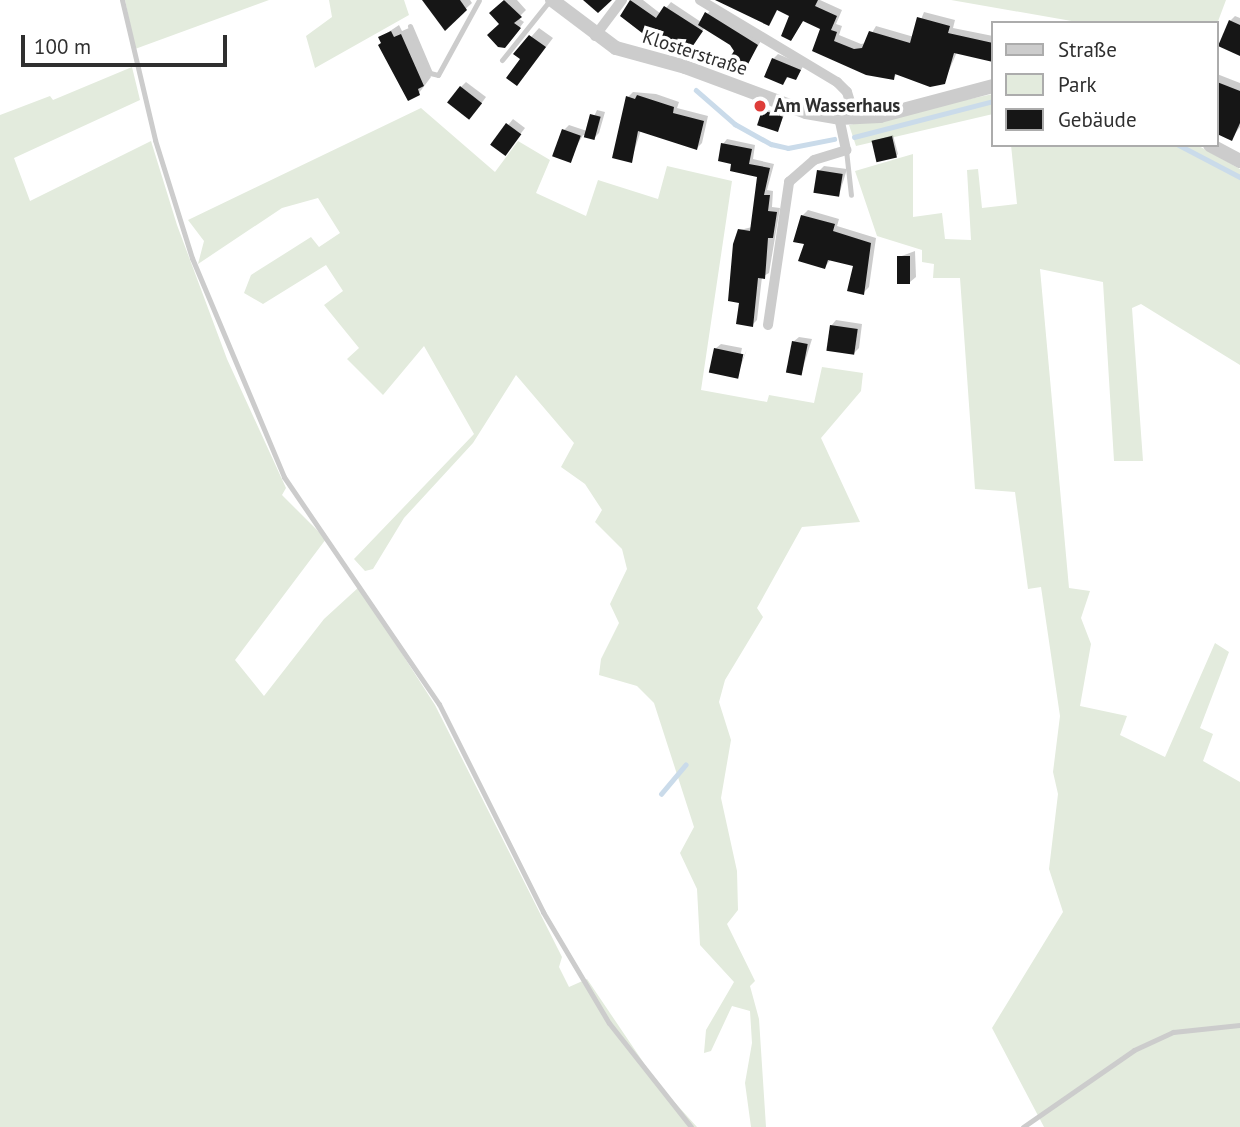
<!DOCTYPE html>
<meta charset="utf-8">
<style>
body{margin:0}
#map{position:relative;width:1240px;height:1127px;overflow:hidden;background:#fff;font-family:"PT Sans",sans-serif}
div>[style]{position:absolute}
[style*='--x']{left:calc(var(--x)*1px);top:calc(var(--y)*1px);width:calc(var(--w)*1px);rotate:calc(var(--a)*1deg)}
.green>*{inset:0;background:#e3ebdd}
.shadow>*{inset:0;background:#0003}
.stream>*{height:4.5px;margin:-2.25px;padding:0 2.25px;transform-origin:2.25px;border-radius:2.25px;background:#cadbea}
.building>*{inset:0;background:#161616;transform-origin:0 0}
.service>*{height:5px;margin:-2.5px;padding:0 2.5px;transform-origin:2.5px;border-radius:2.5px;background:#ccc}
.minor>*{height:10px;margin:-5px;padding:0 5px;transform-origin:5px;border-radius:5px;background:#ccc}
.tertiary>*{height:14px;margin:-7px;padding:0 7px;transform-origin:7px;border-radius:7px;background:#ccc}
.dots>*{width:19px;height:19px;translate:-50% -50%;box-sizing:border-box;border:4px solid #fff;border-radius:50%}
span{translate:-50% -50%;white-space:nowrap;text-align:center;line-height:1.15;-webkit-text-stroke:7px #fff;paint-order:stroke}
.street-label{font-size:19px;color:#2f2f2f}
.poi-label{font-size:19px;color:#2f2f2f;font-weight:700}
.left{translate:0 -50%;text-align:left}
.legend{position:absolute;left:991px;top:21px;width:228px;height:126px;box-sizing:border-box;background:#fff;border:2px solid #acacac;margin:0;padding:9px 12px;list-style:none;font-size:21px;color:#2f2f2f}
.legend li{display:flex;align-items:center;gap:14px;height:35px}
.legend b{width:35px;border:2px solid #acacac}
.scale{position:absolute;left:21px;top:35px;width:206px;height:32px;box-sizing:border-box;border:4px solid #2f2f2f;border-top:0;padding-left:9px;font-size:21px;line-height:24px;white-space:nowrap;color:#2f2f2f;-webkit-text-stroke:5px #fff;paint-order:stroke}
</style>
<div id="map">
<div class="green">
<div style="clip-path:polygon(125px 0,269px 0,135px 49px)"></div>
<div style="clip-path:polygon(329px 0,404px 0,409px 15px,315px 68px,306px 36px,332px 17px)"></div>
<div style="clip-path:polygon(951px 0,1226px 0,1217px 24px,1083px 23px)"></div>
<div style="clip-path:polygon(132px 67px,140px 100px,14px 158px,30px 201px,151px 141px,177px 225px,227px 359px,286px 488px,282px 495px,326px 539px,235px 660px,264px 696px,324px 619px,359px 587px,435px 705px,562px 957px,559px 967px,569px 987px,587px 979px,658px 1084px,697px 1127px,0 1127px,0 115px,50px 96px,53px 100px)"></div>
<div style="clip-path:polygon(993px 94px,993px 114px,856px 146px,849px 125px)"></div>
<div style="clip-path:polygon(421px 108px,495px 172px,518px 141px,550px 160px,536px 193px,586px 216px,598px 180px,658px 199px,667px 166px,732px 181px,701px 390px,767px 402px,769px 395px,814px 403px,822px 367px,863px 373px,861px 391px,821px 438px,860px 522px,802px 527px,757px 608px,763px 617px,725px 680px,719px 702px,731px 740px,721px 798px,737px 871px,738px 910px,727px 924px,755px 981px,750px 986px,759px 1019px,766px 1127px,751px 1127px,745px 1083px,752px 1043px,750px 1011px,732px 1006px,711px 1051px,704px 1053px,706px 1030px,734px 982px,700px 945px,697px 889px,680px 853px,694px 827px,654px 703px,637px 686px,599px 675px,601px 659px,619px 623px,610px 604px,627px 569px,622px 549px,595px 522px,602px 510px,585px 484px,561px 467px,574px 443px,516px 375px,473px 443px,404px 518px,373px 569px,365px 571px,354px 559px,474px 434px,424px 346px,383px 395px,347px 359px,359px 348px,324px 305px,343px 291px,326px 265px,263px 304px,244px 293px,251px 275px,311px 237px,319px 247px,340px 233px,318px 198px,282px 208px,198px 264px,204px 241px,188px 220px)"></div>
<div style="clip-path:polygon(1011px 145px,1197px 145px,1240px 169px,1240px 365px,1141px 304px,1132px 308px,1143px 461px,1114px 461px,1103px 282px,1040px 269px,1069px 588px,1090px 591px,1081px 618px,1091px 644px,1080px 706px,1127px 716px,1120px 735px,1165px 757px,1215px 643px,1229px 652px,1200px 728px,1213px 734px,1203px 761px,1240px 782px,1240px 1127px,1044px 1127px,992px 1028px,1063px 912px,1049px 869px,1058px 794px,1053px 772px,1060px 716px,1041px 587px,1028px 589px,1015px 492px,975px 489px,960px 278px,933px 278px,934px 264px,922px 262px,922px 250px,877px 236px,855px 171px,913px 154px,913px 217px,942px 213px,945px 239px,971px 240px,967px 170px,978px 169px,982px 208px,1017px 204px)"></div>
</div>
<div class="shadow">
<div style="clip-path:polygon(426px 0,470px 0,472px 3px,445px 28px)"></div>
<div style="clip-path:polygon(505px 0,517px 0,526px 10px,518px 18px,524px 22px,510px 40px,492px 13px)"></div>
<div style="clip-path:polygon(631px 0,643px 0,661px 14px,671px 2px,701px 22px,712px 8px,762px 39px,746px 66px,731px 43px,705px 27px,688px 51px,666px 36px,659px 43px,622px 15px)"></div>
<div style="clip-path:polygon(792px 0,820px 0,842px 10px,836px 24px,842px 26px,839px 35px,861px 44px,866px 43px,876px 26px,914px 37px,924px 12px,955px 20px,953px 28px,993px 36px,993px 60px,957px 52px,944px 82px,898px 73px,893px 78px,814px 50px,822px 28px,804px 20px,790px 39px)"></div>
<div style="clip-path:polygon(1235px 16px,1240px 18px,1240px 54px,1230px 21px)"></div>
<div style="clip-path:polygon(399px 25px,402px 31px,409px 28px,431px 77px,419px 93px,408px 99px,381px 37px)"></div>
<div style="clip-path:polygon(539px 28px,553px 38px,525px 75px,523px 59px,516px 54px)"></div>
<div style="clip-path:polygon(778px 54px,804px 65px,796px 78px,789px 76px,783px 83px,773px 59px)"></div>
<div style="clip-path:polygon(1217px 74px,1240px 83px,1240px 127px,1231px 139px,1217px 133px)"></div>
<div style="clip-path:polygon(466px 82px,486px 97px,475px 112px,461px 87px)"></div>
<div style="clip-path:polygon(633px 92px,656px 94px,679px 102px,677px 108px,708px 116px,702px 143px,697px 148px,641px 130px,631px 161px,628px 97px)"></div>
<div style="clip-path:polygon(765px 109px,784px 115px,778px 130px,763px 111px)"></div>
<div style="clip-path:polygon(597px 110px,605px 112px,599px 133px,594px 138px,583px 135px,568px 161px,564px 130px,569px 125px,587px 131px)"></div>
<div style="clip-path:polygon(513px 119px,525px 128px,509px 149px,492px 145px)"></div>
<div style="clip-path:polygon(893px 135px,898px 154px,896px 156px,874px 141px)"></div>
<div style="clip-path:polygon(727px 139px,755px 145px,753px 159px,774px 164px,767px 190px,773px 191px,772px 207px,780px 208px,769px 273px,762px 277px,757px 320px,752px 325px,741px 301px,740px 230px,752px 227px,759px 175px,734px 163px,723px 144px)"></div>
<div style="clip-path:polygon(824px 166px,847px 169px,839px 195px,819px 171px)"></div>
<div style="clip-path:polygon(808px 210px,839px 219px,837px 226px,876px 238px,869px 287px,863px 293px,856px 264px,831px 259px,825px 267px,806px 243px,802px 216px)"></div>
<div style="clip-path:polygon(915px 251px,916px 277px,910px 282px,899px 257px)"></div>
<div style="clip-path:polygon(836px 320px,862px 324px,859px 348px,854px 353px,831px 326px)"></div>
<div style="clip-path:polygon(799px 337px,812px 339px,801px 374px,793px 342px)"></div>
<div style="clip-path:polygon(721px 344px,742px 348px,737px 372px,747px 349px,737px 376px,715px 349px)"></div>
</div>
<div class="stream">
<div style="--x:696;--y:90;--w:52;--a:41.1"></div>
<div style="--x:735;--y:124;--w:41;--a:29.1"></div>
<div style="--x:771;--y:144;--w:17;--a:13"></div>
<div style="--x:788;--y:148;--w:47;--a:-11.1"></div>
<div style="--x:854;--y:137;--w:144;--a:-14.5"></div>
<div style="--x:1179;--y:145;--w:69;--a:27.7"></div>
<div style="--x:661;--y:794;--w:38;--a:-50"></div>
</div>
<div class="building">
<div style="clip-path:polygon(422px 0,460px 0,467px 10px,445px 31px)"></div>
<div style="clip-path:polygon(504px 0,522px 17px,514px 23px,521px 28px,505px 48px,498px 47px,487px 35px,499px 24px,489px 13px)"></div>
<div style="clip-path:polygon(583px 0,612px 0,598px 13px)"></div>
<div style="clip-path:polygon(630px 0,656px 18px,664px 6px,703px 31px,688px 53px,665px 37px,659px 46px,620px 16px)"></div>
<div style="clip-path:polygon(715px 0,818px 0,815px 6px,837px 16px,831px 30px,837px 32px,834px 41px,854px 49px,862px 48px,869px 31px,910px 43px,917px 17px,950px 26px,948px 33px,993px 43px,993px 62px,954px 53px,945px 84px,930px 87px,895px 74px,894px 80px,866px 75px,812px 51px,820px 29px,803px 21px,791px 41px,781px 36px,789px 16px,777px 10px,769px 26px)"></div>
<div style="clip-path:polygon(705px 12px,758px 45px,746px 68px,729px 59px,734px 51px,730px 45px,698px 25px)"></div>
<div style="clip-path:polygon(1229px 20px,1240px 25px,1240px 56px,1218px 46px)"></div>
<div style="clip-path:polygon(391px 31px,394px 37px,401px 34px,424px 86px,418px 89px,420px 95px,408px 101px,378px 45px,381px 43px,378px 37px)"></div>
<div style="clip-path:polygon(529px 35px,546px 47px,517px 86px,506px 78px,520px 59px,513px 54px)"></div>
<div style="clip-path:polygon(772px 58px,801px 70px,796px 80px,787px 77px,783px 85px,764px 77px)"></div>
<div style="clip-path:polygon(1217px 82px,1240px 91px,1240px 123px,1232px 141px,1217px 134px)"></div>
<div style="left:460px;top:86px;width:28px;height:21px;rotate:38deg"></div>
<div style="clip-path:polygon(637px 95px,674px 107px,673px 113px,704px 121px,697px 150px,638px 131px,632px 163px,612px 158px,626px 96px,635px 99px)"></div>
<div style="left:762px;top:110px;width:22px;height:16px;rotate:18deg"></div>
<div style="left:590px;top:114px;width:11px;height:24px;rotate:15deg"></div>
<div style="left:506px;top:123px;width:19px;height:27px;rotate:36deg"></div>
<div style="left:562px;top:129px;width:20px;height:29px;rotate:20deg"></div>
<div style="left:892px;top:136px;width:22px;height:21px;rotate:77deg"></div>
<div style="clip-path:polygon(721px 143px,752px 149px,749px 164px,770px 168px,764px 195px,770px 195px,768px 211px,777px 212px,773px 238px,768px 238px,765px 279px,758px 278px,753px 327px,736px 324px,739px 303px,728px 301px,733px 244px,738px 229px,750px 231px,757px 177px,730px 171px,731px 164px,718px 161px)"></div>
<div style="left:817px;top:170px;width:26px;height:23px;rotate:9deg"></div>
<div style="clip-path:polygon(801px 215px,835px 224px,833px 231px,871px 243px,864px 295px,847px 291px,853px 266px,828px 260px,825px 269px,798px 261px,804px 244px,793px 242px)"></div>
<div style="left:897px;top:256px;width:13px;height:28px"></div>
<div style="left:830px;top:325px;width:28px;height:26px;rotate:8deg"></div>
<div style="left:792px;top:341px;width:16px;height:32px;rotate:11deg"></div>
<div style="left:714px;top:348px;width:30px;height:25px;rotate:12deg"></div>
</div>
<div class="service">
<div style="--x:122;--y:0;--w:144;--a:76.7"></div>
<div style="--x:155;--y:140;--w:124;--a:72.6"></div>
<div style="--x:192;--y:258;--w:238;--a:67.2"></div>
<div style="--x:284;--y:477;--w:275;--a:55.7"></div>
<div style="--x:439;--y:704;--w:233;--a:63.4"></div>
<div style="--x:543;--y:912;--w:129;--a:59.3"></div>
<div style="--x:609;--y:1023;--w:132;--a:51.7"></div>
<div style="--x:410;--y:26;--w:51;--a:66.9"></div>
<div style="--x:430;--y:73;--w:8;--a:14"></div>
<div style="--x:438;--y:75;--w:85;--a:-61.3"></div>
<div style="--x:502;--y:60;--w:77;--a:-51.3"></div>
<div style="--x:846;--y:150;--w:45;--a:83.7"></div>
<div style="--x:1023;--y:1127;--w:135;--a:-34.7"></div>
<div style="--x:1134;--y:1050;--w:43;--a:-24.8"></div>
<div style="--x:1173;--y:1032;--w:67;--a:-6"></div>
</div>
<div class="minor">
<div style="--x:700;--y:0;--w:160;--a:30.9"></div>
<div style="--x:837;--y:82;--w:14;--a:45"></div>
<div style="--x:847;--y:92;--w:27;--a:73"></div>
<div style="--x:595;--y:36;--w:45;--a:-53.1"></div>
<div style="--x:768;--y:325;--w:145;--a:-81.6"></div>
<div style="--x:789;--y:182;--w:33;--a:-41"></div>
<div style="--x:814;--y:160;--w:34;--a:-17"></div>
<div style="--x:846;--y:150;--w:33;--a:-102"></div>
</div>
<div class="tertiary">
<div style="--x:552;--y:0;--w:80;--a:36.9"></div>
<div style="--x:616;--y:48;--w:72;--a:15.4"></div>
<div style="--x:685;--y:67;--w:129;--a:20.4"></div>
<div style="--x:806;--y:112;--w:34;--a:10"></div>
<div style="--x:839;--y:118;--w:41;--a:-2.8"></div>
<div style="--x:880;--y:116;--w:117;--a:-14.9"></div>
<div style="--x:1210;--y:145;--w:34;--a:28"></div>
</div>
<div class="dots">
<div style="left:760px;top:106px;background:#de3d39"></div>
</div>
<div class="street-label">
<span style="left:695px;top:53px;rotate:18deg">Klosterstraße</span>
</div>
<div class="poi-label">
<span class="left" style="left:774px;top:106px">Am Wasserhaus</span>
</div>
<ul class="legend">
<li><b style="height:9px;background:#ccc"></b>Straße</li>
<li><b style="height:19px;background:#e3ebdd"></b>Park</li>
<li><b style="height:19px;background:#161616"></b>Gebäude</li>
</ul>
<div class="scale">100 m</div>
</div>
